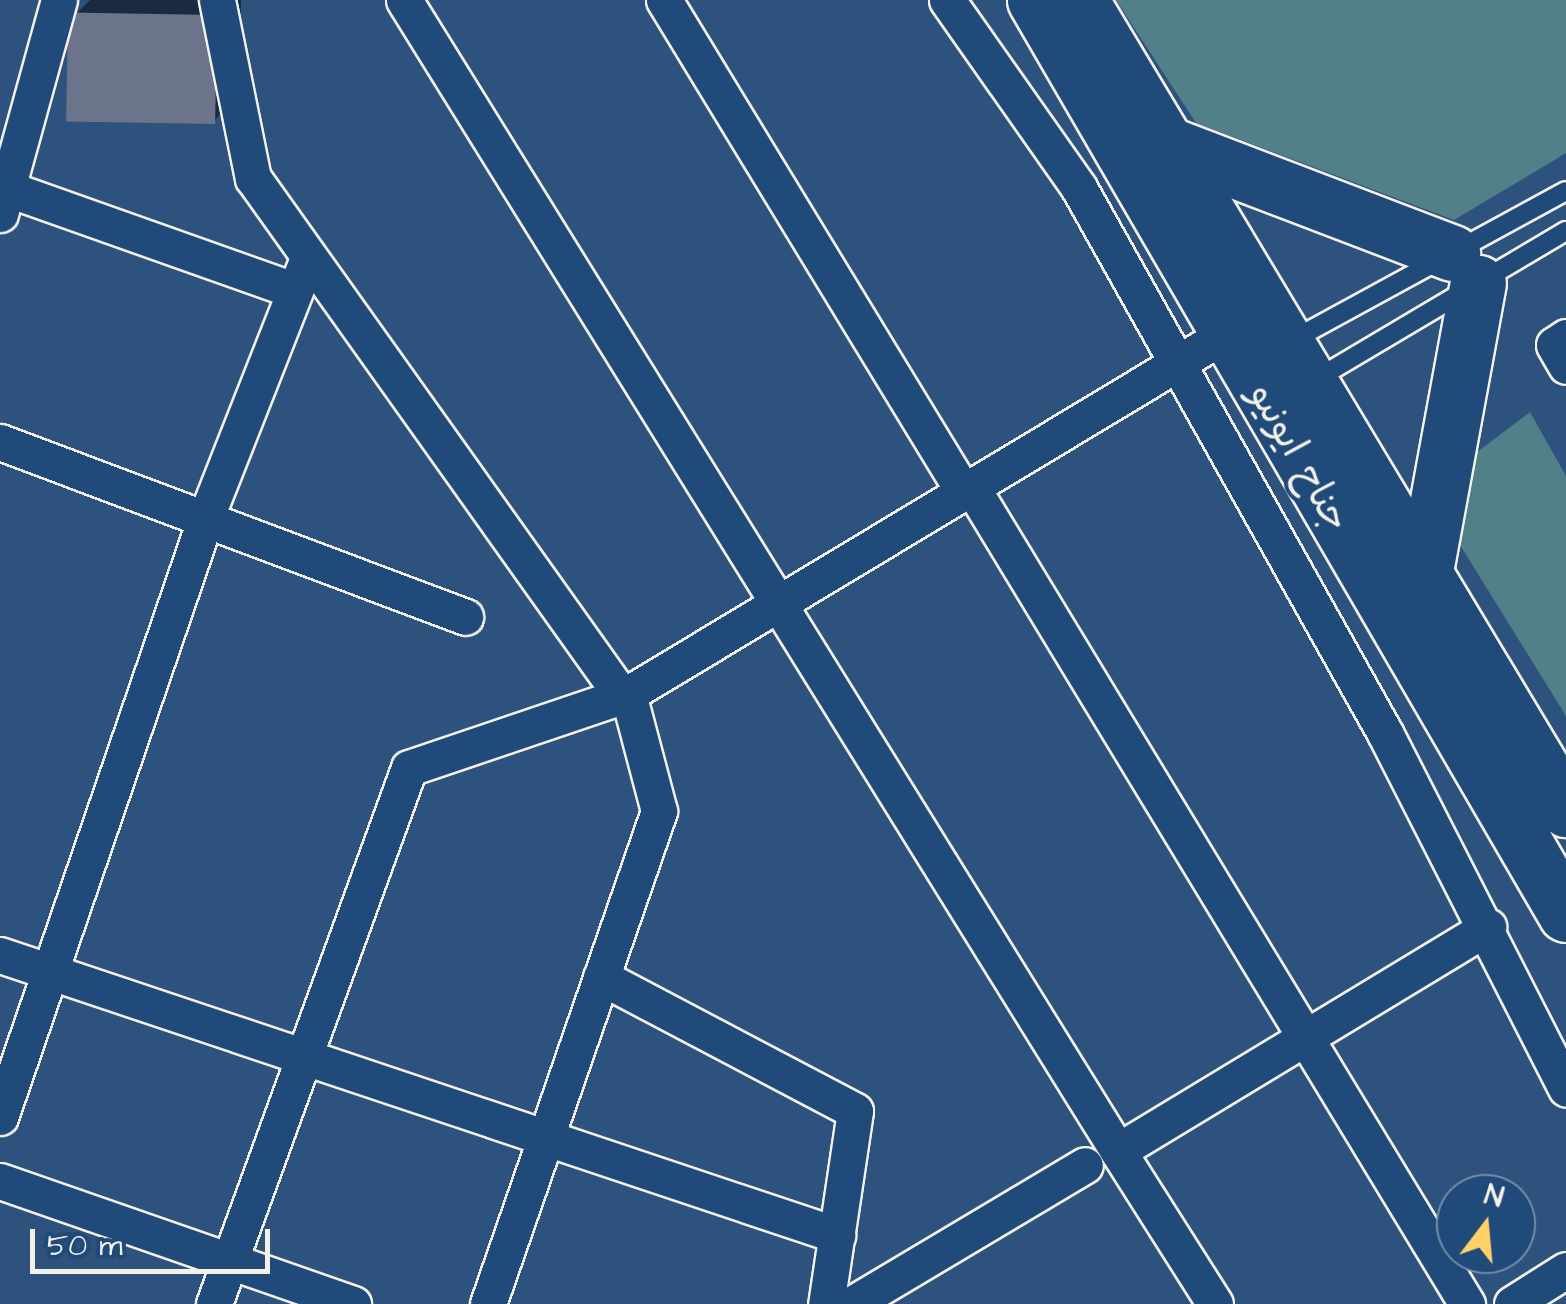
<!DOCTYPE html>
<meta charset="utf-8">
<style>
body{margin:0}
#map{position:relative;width:1566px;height:1304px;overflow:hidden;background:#2e527e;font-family:"Architects Daughter","Playpen Sans Arabic",sans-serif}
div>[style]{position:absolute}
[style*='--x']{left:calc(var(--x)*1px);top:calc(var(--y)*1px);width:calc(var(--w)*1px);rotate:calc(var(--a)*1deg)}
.green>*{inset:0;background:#518089}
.shadow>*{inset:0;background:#0007}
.building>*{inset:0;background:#6c748c;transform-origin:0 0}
.roads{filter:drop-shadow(2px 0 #f4f1e8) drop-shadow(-2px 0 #f4f1e8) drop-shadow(0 2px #f4f1e8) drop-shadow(0 -2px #f4f1e8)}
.lane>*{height:18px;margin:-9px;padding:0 9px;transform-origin:9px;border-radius:9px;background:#1f4a7a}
.street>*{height:35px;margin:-17.5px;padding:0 17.5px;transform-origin:17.5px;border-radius:17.5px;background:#1f4a7a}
.primary>*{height:55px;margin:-27.5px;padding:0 27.5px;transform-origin:27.5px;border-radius:27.5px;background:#1f4a7a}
span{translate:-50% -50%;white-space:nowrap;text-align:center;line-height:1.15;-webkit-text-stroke:8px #1f4a7a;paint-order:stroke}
.street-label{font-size:38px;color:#f4f1e8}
.north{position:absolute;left:1436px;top:1174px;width:100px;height:100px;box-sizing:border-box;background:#1f4a7a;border:2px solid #748da6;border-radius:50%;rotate:16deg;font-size:28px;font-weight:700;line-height:40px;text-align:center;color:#f4f1e8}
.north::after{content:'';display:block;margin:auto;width:35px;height:45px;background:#ffd166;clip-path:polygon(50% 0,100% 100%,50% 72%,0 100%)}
.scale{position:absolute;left:30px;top:1229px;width:240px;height:45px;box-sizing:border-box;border:5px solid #f4f1e8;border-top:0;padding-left:12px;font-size:30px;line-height:35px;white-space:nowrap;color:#f4f1e8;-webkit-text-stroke:8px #1f4a7a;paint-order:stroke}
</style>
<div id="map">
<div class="green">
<div style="clip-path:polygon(1116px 0,1566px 0,1566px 153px,1454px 220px,1196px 123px)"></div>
<div style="clip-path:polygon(1530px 412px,1566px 476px,1566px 716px,1455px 537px,1472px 456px)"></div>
</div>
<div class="shadow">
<div style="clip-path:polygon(90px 0,241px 0,239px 96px,214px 121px,70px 20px)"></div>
</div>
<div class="building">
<div style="left:217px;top:15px;width:109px;height:149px;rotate:91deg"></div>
</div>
<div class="roads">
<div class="lane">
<div style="--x:1289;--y:342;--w:315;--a:-28.6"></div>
<div style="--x:1313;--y:381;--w:294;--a:-30.7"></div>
</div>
<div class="street">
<div style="--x:217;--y:0;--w:182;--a:78.6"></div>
<div style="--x:253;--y:178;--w:636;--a:54.54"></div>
<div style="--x:404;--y:0;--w:1354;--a:58.19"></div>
<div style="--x:664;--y:0;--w:575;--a:58.66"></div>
<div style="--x:947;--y:0;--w:230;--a:54.9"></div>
<div style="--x:1079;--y:188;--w:625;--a:60.69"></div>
<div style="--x:1385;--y:733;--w:399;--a:63"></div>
<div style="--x:0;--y:186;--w:311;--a:19.5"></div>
<div style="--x:0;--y:214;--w:222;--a:-74.6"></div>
<div style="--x:1566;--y:337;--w:14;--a:146"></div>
<div style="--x:1554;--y:345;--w:24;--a:60"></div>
<div style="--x:0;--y:442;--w:497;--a:20.6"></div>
<div style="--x:971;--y:486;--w:957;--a:58.77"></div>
<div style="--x:0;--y:955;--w:883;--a:18.5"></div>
<div style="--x:601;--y:977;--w:287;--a:27.8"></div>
<div style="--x:855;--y:1111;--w:195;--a:98.5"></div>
<div style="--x:0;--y:1117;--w:634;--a:-71.05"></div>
<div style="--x:206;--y:517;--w:276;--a:-68.5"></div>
<div style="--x:0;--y:1181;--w:374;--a:19.2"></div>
<div style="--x:214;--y:1304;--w:570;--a:-70.01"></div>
<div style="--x:409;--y:768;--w:231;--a:-18.7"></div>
<div style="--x:628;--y:694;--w:702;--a:-31.06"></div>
<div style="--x:488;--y:1304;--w:522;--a:-70.87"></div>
<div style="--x:659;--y:811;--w:121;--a:-104.8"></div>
<div style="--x:852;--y:1304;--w:271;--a:-30.8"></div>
<div style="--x:1215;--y:1304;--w:181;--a:-122.4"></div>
<div style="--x:1118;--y:1151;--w:433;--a:-31.2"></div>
<div style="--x:1512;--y:1304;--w:64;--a:-32.2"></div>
</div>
<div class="primary">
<div style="--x:1035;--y:0;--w:1057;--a:59.85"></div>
<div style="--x:1080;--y:0;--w:944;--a:59.01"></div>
<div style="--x:1172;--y:146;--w:300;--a:20.9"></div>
<div style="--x:1425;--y:571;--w:293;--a:-79.6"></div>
</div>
</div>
<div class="street-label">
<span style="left:1298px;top:458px;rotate:60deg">جناح ایونیو</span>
</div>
<div class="north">N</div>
<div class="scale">50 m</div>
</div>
